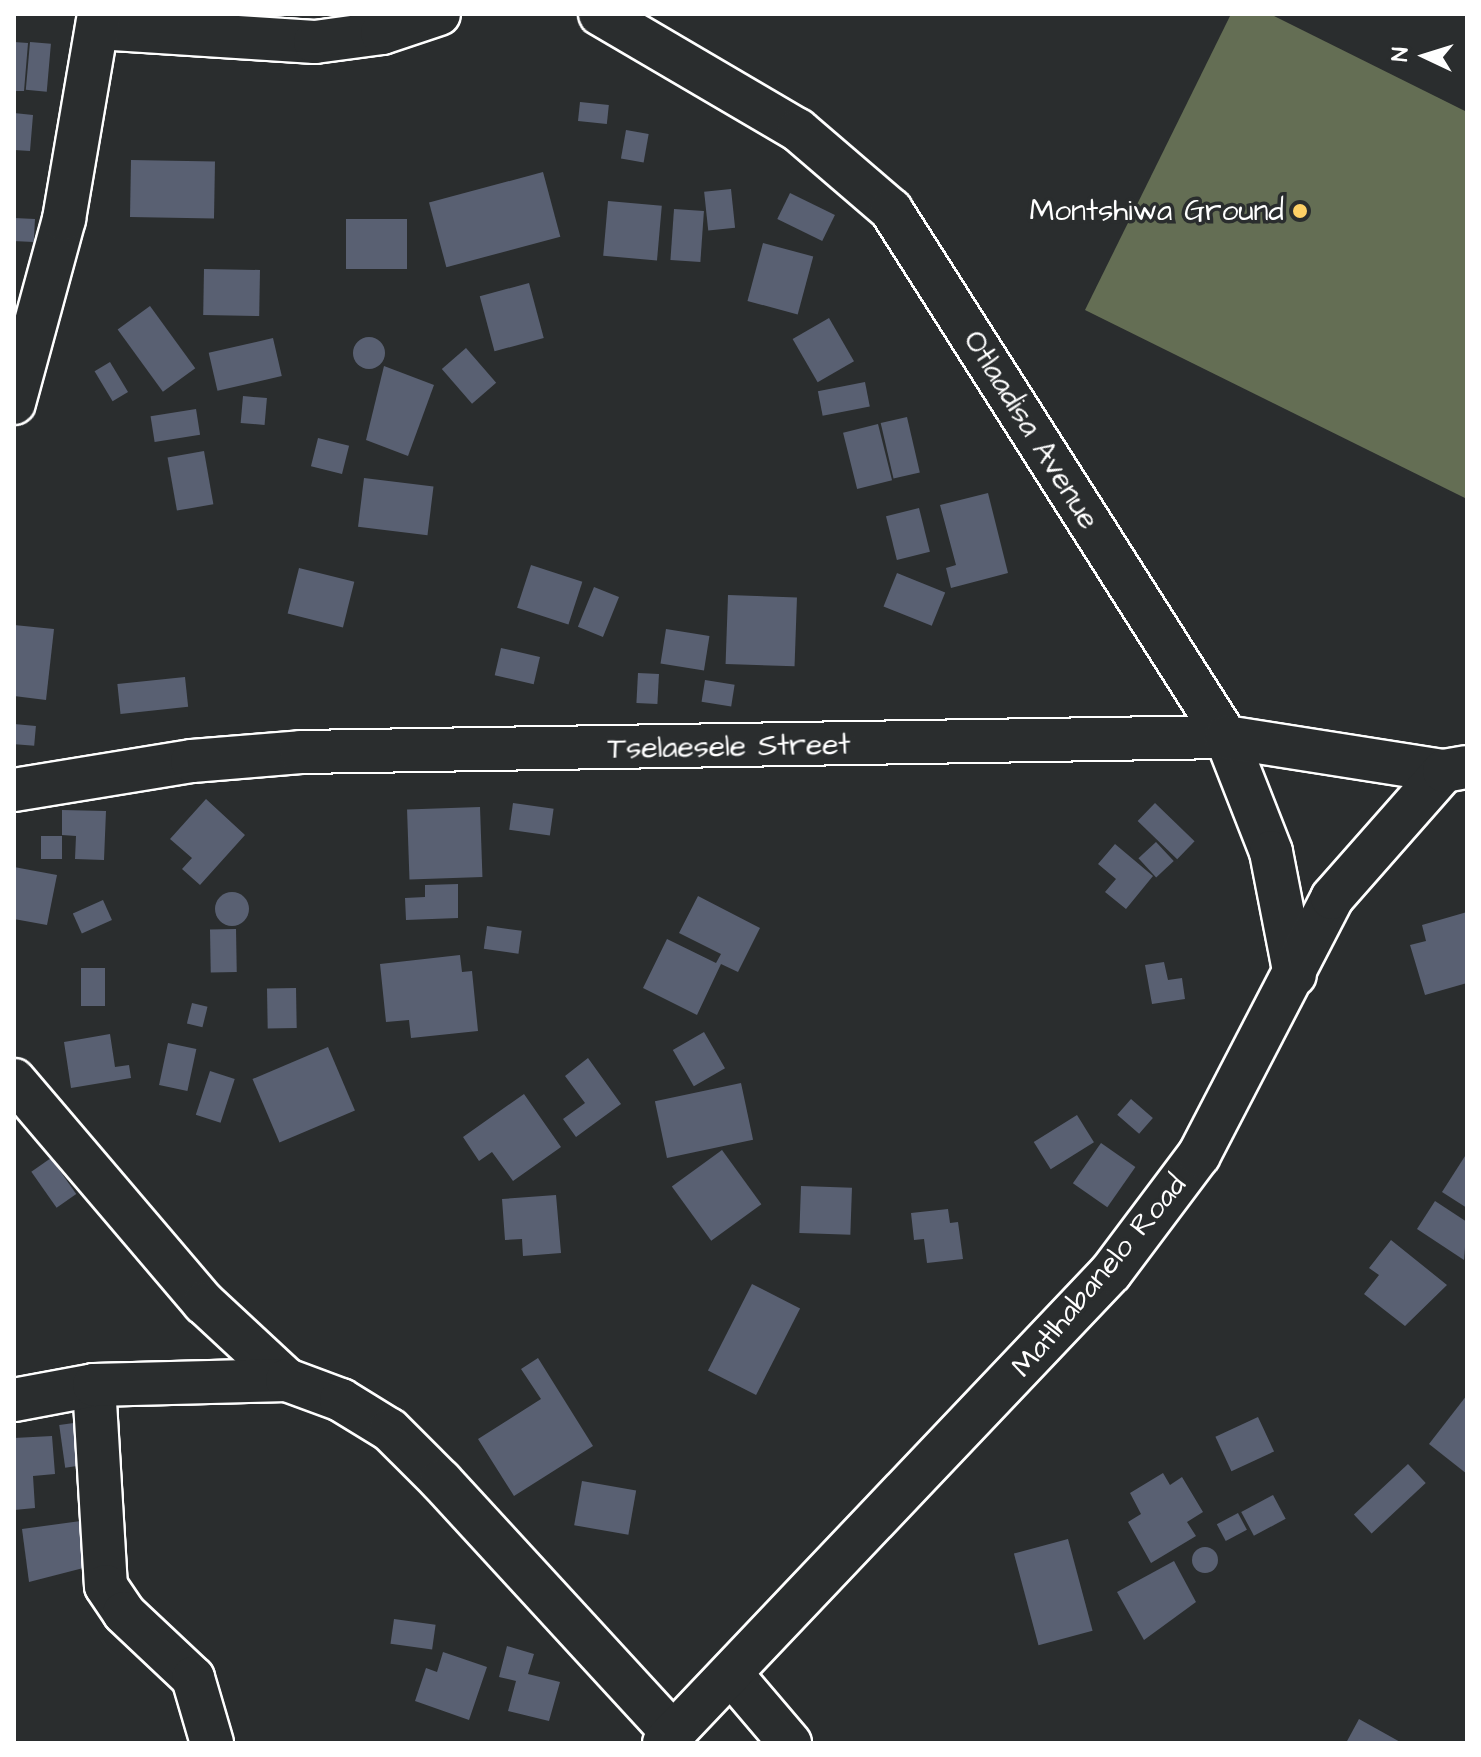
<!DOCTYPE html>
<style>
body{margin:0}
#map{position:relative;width:1481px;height:1757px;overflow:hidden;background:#2a2d2e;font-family:"Architects Daughter",sans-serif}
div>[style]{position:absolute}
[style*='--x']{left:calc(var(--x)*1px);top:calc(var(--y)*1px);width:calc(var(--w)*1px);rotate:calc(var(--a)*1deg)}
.green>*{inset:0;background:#646e54}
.building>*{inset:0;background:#596072;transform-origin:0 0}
.round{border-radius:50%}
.roads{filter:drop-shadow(2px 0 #fff) drop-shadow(-2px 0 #fff) drop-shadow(0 2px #fff) drop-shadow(0 -2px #fff)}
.minor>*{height:42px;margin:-21px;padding:0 21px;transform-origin:21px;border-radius:21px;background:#2a2d2e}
.dots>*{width:22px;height:22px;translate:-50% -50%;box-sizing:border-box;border:4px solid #2a2d2e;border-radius:50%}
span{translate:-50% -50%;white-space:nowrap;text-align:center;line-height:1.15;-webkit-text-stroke:7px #2a2d2e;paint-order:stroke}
.poi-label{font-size:30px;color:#fff}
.right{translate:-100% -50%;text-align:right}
.street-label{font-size:30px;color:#fff}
.frame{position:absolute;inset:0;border:16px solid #fff;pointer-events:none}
.north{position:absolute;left:1385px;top:16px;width:80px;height:80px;-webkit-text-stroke:6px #2a2d2e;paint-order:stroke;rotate:274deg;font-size:22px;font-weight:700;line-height:32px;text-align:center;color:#fff}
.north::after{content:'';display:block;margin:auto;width:28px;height:36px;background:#fff;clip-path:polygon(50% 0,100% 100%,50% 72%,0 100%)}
</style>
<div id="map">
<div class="green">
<div style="clip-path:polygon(1231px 14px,1270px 14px,1467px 112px,1467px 499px,1085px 310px)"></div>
</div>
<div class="building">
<div style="clip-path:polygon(14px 42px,28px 43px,24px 91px,14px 91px)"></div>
<div style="left:30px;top:42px;width:21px;height:48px;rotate:5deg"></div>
<div style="left:580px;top:102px;width:29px;height:19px;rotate:6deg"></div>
<div style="clip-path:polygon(14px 113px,33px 115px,30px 151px,14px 150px)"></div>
<div style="left:626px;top:130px;width:23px;height:29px;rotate:10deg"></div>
<div style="left:131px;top:160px;width:84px;height:57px;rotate:1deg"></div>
<div style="left:543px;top:172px;width:67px;height:118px;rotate:75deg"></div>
<div style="left:731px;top:189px;width:39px;height:27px;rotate:84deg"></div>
<div style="left:790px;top:193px;width:50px;height:29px;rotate:26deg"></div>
<div style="left:608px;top:201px;width:54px;height:55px;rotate:5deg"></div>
<div style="left:674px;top:209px;width:30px;height:51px;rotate:4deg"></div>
<div style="left:14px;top:218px;width:21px;height:23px;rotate:3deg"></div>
<div style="left:346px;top:219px;width:61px;height:50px"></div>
<div style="left:763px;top:243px;width:52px;height:60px;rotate:15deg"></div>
<div style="left:204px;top:269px;width:56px;height:46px;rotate:1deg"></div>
<div style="left:529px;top:283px;width:57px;height:51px;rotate:75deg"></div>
<div style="left:150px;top:306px;width:77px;height:40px;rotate:54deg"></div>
<div style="left:829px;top:318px;width:50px;height:42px;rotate:60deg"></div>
<div class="round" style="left:353px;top:337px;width:32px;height:32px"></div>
<div style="left:273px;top:338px;width:39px;height:66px;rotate:77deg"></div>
<div style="left:466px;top:348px;width:46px;height:32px;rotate:49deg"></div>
<div style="left:110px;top:362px;width:35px;height:18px;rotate:59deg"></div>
<div style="clip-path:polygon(384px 366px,434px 385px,408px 456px,366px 440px)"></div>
<div style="left:865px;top:382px;width:25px;height:48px;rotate:79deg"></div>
<div style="left:243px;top:396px;width:24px;height:27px;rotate:5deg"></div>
<div style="left:196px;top:409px;width:26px;height:46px;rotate:81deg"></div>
<div style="left:907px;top:417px;width:57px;height:27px;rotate:77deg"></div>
<div style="left:878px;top:424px;width:58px;height:36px;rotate:76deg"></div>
<div style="left:318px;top:438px;width:32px;height:29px;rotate:14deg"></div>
<div style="left:204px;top:451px;width:54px;height:37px;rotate:80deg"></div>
<div style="left:364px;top:478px;width:70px;height:49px;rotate:7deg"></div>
<div style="clip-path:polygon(988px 493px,1008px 573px,951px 588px,946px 568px,956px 565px,940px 505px)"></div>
<div style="left:919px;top:508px;width:45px;height:34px;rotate:76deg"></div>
<div style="left:531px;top:565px;width:54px;height:45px;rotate:18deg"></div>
<div style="left:299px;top:568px;width:57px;height:47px;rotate:14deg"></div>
<div style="left:897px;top:573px;width:52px;height:36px;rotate:22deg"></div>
<div style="left:594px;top:587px;width:27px;height:43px;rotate:22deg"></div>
<div style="left:728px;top:595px;width:69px;height:69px;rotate:2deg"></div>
<div style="clip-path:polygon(14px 625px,54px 629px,46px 700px,14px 696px)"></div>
<div style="left:666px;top:629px;width:44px;height:35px;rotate:9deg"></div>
<div style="left:501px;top:648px;width:40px;height:28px;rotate:13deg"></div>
<div style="left:638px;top:673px;width:21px;height:30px;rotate:3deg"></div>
<div style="left:185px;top:677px;width:30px;height:68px;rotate:84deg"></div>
<div style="left:705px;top:680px;width:30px;height:22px;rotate:9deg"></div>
<div style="left:14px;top:724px;width:22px;height:20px;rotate:5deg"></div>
<div style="clip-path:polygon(206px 799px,245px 835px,200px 885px,182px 869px,192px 858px,170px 839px)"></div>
<div style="left:513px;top:803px;width:41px;height:27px;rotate:8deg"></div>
<div style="left:1155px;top:803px;width:55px;height:25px;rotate:44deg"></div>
<div style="left:480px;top:807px;width:70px;height:73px;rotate:88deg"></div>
<div style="clip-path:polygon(62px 810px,106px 811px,104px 860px,75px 859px,76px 836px,62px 835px)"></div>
<div style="left:41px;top:836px;width:21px;height:23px"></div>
<div style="left:1156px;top:842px;width:26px;height:24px;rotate:47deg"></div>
<div style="clip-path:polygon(1115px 844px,1153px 876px,1126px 909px,1105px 892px,1116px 879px,1098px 864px)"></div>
<div style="clip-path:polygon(14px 867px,57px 875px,47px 925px,14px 919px)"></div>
<div style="clip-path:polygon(458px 884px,458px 918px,406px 920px,405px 898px,425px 897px,425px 885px)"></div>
<div class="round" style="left:215px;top:892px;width:34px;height:34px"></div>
<div style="clip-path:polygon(698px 896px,760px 928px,738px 972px,721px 964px,697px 1015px,643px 988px,667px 939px,716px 963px,721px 954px,679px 933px)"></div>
<div style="left:103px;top:900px;width:22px;height:33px;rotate:66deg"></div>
<div style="clip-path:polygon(1467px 912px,1467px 983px,1425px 995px,1410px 945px,1426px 941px,1422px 925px)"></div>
<div style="left:487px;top:926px;width:35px;height:23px;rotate:8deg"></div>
<div style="left:236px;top:929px;width:43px;height:26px;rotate:89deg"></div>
<div style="clip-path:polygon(460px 955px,462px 972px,472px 971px,478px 1031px,411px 1038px,409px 1020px,386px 1022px,380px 964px)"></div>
<div style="clip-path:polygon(1164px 962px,1168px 980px,1182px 978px,1185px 999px,1152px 1004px,1145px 965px)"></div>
<div style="left:81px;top:968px;width:24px;height:38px"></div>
<div style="left:296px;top:988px;width:40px;height:29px;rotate:89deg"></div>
<div style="left:192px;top:1003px;width:16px;height:21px;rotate:14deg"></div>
<div style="left:704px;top:1032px;width:42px;height:36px;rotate:60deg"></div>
<div style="clip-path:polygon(110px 1034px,115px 1067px,129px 1065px,131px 1078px,71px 1088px,64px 1042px)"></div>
<div style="left:168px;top:1043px;width:29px;height:43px;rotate:12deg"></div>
<div style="left:328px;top:1047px;width:69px;height:82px;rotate:67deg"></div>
<div style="clip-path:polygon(588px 1058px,621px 1104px,576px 1137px,563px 1119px,585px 1103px,565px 1076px)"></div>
<div style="left:210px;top:1071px;width:26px;height:46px;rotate:18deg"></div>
<div style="left:741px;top:1083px;width:58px;height:88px;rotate:78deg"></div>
<div style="clip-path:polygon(524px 1094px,561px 1147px,513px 1181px,492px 1152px,479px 1161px,463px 1137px)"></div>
<div style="left:1131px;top:1099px;width:29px;height:21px;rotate:41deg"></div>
<div style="left:1077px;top:1115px;width:32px;height:51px;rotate:58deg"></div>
<div style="left:1101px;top:1143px;width:42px;height:49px;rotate:35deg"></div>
<div style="left:722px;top:1150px;width:67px;height:62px;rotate:54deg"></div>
<div style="clip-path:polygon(1467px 1153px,1467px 1208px,1442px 1192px)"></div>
<div style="left:51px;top:1158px;width:44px;height:24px;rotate:55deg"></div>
<div style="left:801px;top:1186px;width:51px;height:47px;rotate:2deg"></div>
<div style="clip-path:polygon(556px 1195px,561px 1253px,523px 1256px,522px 1239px,505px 1240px,502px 1199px)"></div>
<div style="clip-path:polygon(1435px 1201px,1467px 1222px,1464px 1260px,1417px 1229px)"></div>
<div style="clip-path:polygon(948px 1209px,950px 1223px,958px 1222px,963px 1259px,927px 1263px,924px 1239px,914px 1240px,911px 1213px)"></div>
<div style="clip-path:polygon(1391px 1240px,1447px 1285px,1405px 1326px,1364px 1294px,1379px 1275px,1369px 1268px)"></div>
<div style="left:752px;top:1284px;width:54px;height:97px;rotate:27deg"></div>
<div style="clip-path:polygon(538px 1358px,593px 1446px,514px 1496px,478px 1439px,541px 1399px,521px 1369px)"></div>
<div style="clip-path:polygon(1467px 1395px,1467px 1474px,1429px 1444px)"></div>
<div style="left:1258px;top:1417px;width:38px;height:47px;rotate:65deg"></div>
<div style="left:81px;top:1422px;width:43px;height:22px;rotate:82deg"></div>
<div style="clip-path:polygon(52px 1436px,55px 1474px,33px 1476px,35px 1508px,14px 1510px,14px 1438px)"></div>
<div style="left:1408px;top:1464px;width:26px;height:74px;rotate:47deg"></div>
<div style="clip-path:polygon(1163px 1473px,1170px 1485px,1182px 1477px,1203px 1512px,1187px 1522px,1196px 1536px,1151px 1563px,1128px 1522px,1141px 1514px,1130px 1493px)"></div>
<div style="left:582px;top:1481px;width:55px;height:45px;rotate:10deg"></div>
<div style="left:1273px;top:1495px;width:27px;height:36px;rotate:62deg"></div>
<div style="left:1238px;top:1513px;width:19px;height:24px;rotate:62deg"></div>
<div style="clip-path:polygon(88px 1520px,95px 1565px,29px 1582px,22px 1529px)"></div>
<div style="left:1068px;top:1539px;width:95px;height:56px;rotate:75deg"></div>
<div class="round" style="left:1192px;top:1547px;width:26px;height:26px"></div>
<div style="clip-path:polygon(1174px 1561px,1196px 1602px,1144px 1640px,1117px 1592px)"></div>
<div style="left:394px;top:1619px;width:42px;height:25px;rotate:8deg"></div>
<div style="clip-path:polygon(507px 1646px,534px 1654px,528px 1674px,560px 1682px,549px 1721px,508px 1711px,516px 1681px,499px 1677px)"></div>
<div style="clip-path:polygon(443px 1652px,487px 1667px,469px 1720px,415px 1701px,426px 1668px,437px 1672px)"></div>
<div style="clip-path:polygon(1359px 1719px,1402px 1743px,1346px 1743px)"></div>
</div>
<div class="roads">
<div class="minor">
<div style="--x:600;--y:14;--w:229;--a:30.4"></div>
<div style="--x:798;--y:130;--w:123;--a:40.7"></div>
<div style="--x:891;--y:210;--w:624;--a:57.56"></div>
<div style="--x:1226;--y:737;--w:123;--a:68.6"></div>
<div style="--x:1271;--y:852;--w:125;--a:79"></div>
<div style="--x:98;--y:28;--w:217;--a:3.7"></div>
<div style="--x:315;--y:42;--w:68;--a:-7.7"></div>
<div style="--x:382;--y:33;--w:60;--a:-18.4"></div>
<div style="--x:14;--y:403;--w:191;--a:-74.8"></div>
<div style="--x:64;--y:219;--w:208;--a:-80.3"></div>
<div style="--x:14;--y:790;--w:180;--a:-9.3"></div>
<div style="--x:192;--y:761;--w:109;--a:-4.7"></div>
<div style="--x:301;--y:752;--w:925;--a:-0.93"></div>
<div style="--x:1226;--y:737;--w:221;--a:8.9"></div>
<div style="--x:14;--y:1080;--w:293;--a:49.6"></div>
<div style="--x:204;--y:1303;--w:113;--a:42.9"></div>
<div style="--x:94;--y:1385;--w:201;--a:86.6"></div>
<div style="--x:106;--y:1586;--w:32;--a:56"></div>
<div style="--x:124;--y:1613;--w:95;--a:43.3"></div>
<div style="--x:193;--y:1678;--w:68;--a:73.7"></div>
<div style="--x:14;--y:1400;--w:81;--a:-10.6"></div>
<div style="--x:94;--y:1385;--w:193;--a:-1.5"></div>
<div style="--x:287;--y:1380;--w:58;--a:20.3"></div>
<div style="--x:341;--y:1400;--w:57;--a:31.5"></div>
<div style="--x:390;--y:1430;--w:72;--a:45"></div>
<div style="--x:441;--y:1481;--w:343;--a:47.4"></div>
<div style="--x:733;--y:1676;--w:88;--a:49.6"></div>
<div style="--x:664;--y:1743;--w:649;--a:-46.5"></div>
<div style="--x:1111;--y:1272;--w:146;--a:-53.1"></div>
<div style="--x:1199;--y:1155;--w:289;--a:-62.6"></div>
<div style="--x:1332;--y:898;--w:169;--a:-48.6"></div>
<div style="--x:1444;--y:771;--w:22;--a:-10"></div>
</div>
</div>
<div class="dots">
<div style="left:1300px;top:211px;background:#ffd166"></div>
</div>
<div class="poi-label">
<span class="right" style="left:1284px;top:211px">Montshiwa Ground</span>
</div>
<div class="street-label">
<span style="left:1031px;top:430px;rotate:58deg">Otlaadisa Avenue</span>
<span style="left:729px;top:747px;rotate:-1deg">Tselaesele Street</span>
<span style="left:1099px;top:1276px;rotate:-50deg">Matlhabanelo Road</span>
</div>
<div class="frame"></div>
<div class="north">N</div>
</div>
